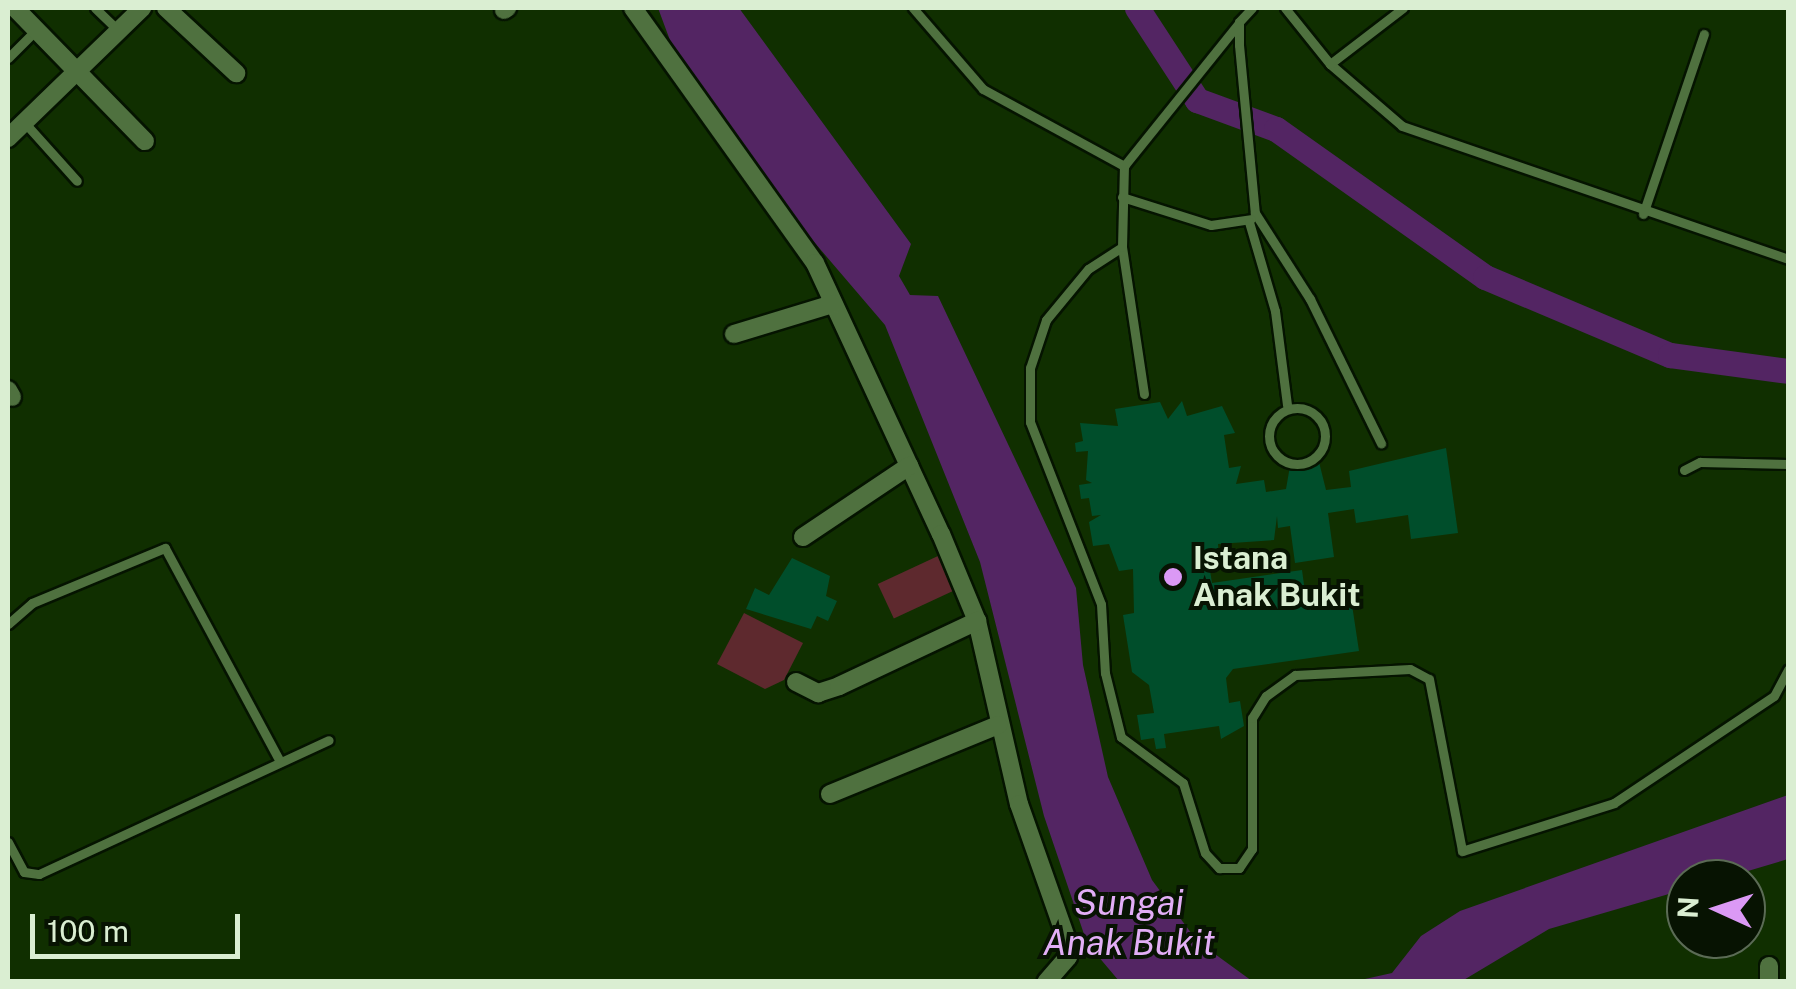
<!DOCTYPE html>
<style>
body{margin:0}
#map{position:relative;width:1796px;height:989px;overflow:hidden;background:#102f00;font-family:"Public Sans",sans-serif}
div>[style]{position:absolute}
[style*='--x']{left:calc(var(--x)*1px);top:calc(var(--y)*1px);width:calc(var(--w)*1px);rotate:calc(var(--a)*1deg)}
.green>*{inset:0;background:#5e292e;transform-origin:0 0}
.water>*{inset:0;background:#532563}
.river>*{height:25px;margin:-12.5px;padding:0 12.5px;transform-origin:12.5px;border-radius:12.5px;background:#532563}
.building>*{inset:0;background:#004e2b}
.roads{filter:drop-shadow(2px 0 #051400) drop-shadow(-2px 0 #051400) drop-shadow(0 2px #051400) drop-shadow(0 -2px #051400)}
.service>*{height:9px;margin:-4.5px;padding:0 4.5px;transform-origin:4.5px;border-radius:4.5px;background:#4f713f}
.service>.ring{margin:-4.5px;padding:0;box-sizing:content-box;background:none;border:9px solid #4f713f;border-radius:50%}
.minor>*{height:18px;margin:-9px;padding:0 9px;transform-origin:9px;border-radius:9px;background:#4f713f}
.dots>*{width:28px;height:28px;translate:-50% -50%;box-sizing:border-box;border:5px solid #071302;border-radius:50%}
span{translate:-50% -50%;white-space:nowrap;text-align:center;line-height:1.15;-webkit-text-stroke:8px #071302;paint-order:stroke}
.poi-label{font-size:32px;color:#daeed2;font-weight:700}
.left{translate:0 -50%;text-align:left}
.water-label{font-size:35px;color:#e2aef6;font-style:italic}
.frame{position:absolute;inset:0;border:10px solid #daeed2;pointer-events:none}
.north{position:absolute;left:1666px;top:859px;width:100px;height:100px;box-sizing:border-box;background:#071302;border:2px solid #5b6b55;border-radius:50%;rotate:273deg;font-size:28px;font-weight:700;line-height:40px;text-align:center;color:#daeed2}
.north::after{content:'';display:block;margin:auto;width:35px;height:45px;background:#db99f5;clip-path:polygon(50% 0,100% 100%,50% 72%,0 100%)}
.scale{position:absolute;left:30px;top:914px;width:210px;height:45px;box-sizing:border-box;border:5px solid #daeed2;border-top:0;padding-left:12px;font-size:30px;line-height:35px;white-space:nowrap;color:#daeed2;-webkit-text-stroke:8px #071302;paint-order:stroke}
</style>
<div id="map">
<div class="green">
<div style="left:953px;top:549px;width:38px;height:83px;rotate:65deg"></div>
<div style="clip-path:polygon(744px 613px,803px 643px,784px 680px,765px 689px,717px 664px)"></div>
</div>
<div class="water">
<div style="clip-path:polygon(658px 8px,739px 8px,911px 244px,899px 276px,910px 295px,938px 296px,1076px 588px,1083px 665px,1108px 777px,1152px 880px,1197px 941px,1252px 981px,1119px 981px,1087px 943px,1044px 816px,980px 562px,885px 325px,732px 146px,681px 70px)"></div>
<div style="clip-path:polygon(1788px 795px,1788px 859px,1721px 879px,1686px 879px,1686px 889px,1549px 929px,1462px 981px,1356px 981px,1392px 973px,1421px 936px,1460px 911px)"></div>
</div>
<div class="river">
<div style="--x:1137;--y:8;--w:110;--a:56.9"></div>
<div style="--x:1197;--y:100;--w:84;--a:20.2"></div>
<div style="--x:1276;--y:129;--w:256;--a:35.3"></div>
<div style="--x:1485;--y:277;--w:201;--a:22.9"></div>
<div style="--x:1670;--y:355;--w:119;--a:7.7"></div>
</div>
<div class="building">
<div style="clip-path:polygon(1182px 401px,1187px 416px,1222px 406px,1235px 433px,1224px 435px,1229px 468px,1241px 466px,1236px 484px,1264px 480px,1266px 492px,1286px 489px,1290px 466px,1319px 462px,1326px 490px,1351px 487px,1349px 471px,1446px 448px,1458px 533px,1411px 539px,1408px 515px,1356px 523px,1354px 509px,1328px 513px,1334px 557px,1295px 563px,1290px 526px,1278px 528px,1277px 516px,1274px 540px,1218px 544px,1219px 556px,1208px 558px,1212px 583px,1302px 570px,1305px 592px,1349px 585px,1359px 651px,1233px 669px,1226px 678px,1229px 703px,1240px 701px,1244px 726px,1221px 739px,1219px 726px,1164px 734px,1166px 748px,1156px 749px,1154px 738px,1141px 740px,1137px 715px,1154px 713px,1149px 685px,1132px 672px,1123px 615px,1134px 613px,1133px 569px,1119px 571px,1109px 544px,1093px 546px,1089px 522px,1101px 515px,1092px 516px,1089px 498px,1081px 499px,1079px 485px,1092px 483px,1086px 480px,1088px 451px,1076px 452px,1075px 443px,1083px 441px,1080px 423px,1118px 426px,1115px 409px,1160px 402px,1168px 419px)"></div>
<div style="clip-path:polygon(792px 558px,830px 576px,826px 596px,837px 601px,828px 621px,817px 616px,811px 629px,746px 609px,755px 588px,769px 595px)"></div>
</div>
<div class="roads">
<div class="service">
<div style="--x:95;--y:8;--w:32;--a:44"></div>
<div style="--x:913;--y:8;--w:107;--a:49.2"></div>
<div style="--x:983;--y:89;--w:161;--a:28.6"></div>
<div style="--x:1252;--y:8;--w:19;--a:133"></div>
<div style="--x:1239;--y:22;--w:23;--a:90"></div>
<div style="--x:1239;--y:45;--w:169;--a:84.6"></div>
<div style="--x:1255;--y:213;--w:102;--a:57.4"></div>
<div style="--x:1310;--y:299;--w:161;--a:63.8"></div>
<div style="--x:1285;--y:8;--w:72;--a:51.2"></div>
<div style="--x:1330;--y:64;--w:95;--a:40.7"></div>
<div style="--x:1402;--y:126;--w:408;--a:19"></div>
<div style="--x:8;--y:58;--w:41;--a:-45"></div>
<div style="--x:1330;--y:64;--w:92;--a:-37.5"></div>
<div style="--x:24;--y:122;--w:79;--a:48.1"></div>
<div style="--x:1122;--y:197;--w:93;--a:17.5"></div>
<div style="--x:1211;--y:225;--w:40;--a:-8.5"></div>
<div style="--x:1643;--y:214;--w:190;--a:-71.3"></div>
<div style="--x:1249;--y:222;--w:93;--a:73.7"></div>
<div style="--x:1275;--y:311;--w:95;--a:82.7"></div>
<div style="--x:1122;--y:247;--w:40;--a:147.1"></div>
<div style="--x:1088;--y:269;--w:66;--a:129.5"></div>
<div style="--x:1046;--y:320;--w:51;--a:108.4"></div>
<div style="--x:1030;--y:368;--w:54;--a:90"></div>
<div style="--x:1030;--y:422;--w:195;--a:68.7"></div>
<div style="--x:1101;--y:604;--w:69;--a:86.7"></div>
<div style="--x:1105;--y:673;--w:66;--a:76"></div>
<div style="--x:1121;--y:737;--w:77;--a:36.6"></div>
<div style="--x:1183;--y:783;--w:73;--a:72.6"></div>
<div style="--x:1205;--y:853;--w:21;--a:47"></div>
<div style="--x:1219;--y:868;--w:20;--a:0"></div>
<div style="--x:1239;--y:868;--w:23;--a:-56"></div>
<div style="--x:1252;--y:849;--w:131;--a:-90"></div>
<div style="--x:1252;--y:718;--w:26;--a:-58"></div>
<div style="--x:1266;--y:696;--w:36;--a:-36"></div>
<div style="--x:1295;--y:675;--w:115;--a:-3"></div>
<div style="--x:1410;--y:669;--w:21;--a:28"></div>
<div style="--x:1429;--y:679;--w:175;--a:79.1"></div>
<div style="--x:1462;--y:851;--w:159;--a:-17.5"></div>
<div style="--x:1614;--y:803;--w:192;--a:-33.8"></div>
<div style="--x:1774;--y:696;--w:30;--a:-62"></div>
<div style="--x:1144;--y:394;--w:149;--a:-98.5"></div>
<div style="--x:1122;--y:247;--w:81;--a:-88.6"></div>
<div style="--x:1124;--y:166;--w:182;--a:-51.2"></div>
<div class="ring" style="left:1269px;top:408px;width:47px;height:47px"></div>
<div style="--x:1684;--y:470;--w:18;--a:-27"></div>
<div style="--x:1700;--y:462;--w:88;--a:1.3"></div>
<div style="--x:8;--y:624;--w:32;--a:-41"></div>
<div style="--x:32;--y:603;--w:144;--a:-22.5"></div>
<div style="--x:165;--y:548;--w:243;--a:61.7"></div>
<div style="--x:8;--y:842;--w:34;--a:62"></div>
<div style="--x:24;--y:872;--w:15;--a:8"></div>
<div style="--x:39;--y:874;--w:319;--a:-24.8"></div>
</div>
<div class="minor">
<div style="--x:15;--y:8;--w:186;--a:45.7"></div>
<div style="--x:166;--y:8;--w:96;--a:42.9"></div>
<div style="--x:633;--y:8;--w:313;--a:54.5"></div>
<div style="--x:815;--y:263;--w:299;--a:65.1"></div>
<div style="--x:941;--y:534;--w:94;--a:67.5"></div>
<div style="--x:977;--y:621;--w:188;--a:77.1"></div>
<div style="--x:1019;--y:804;--w:147;--a:70.6"></div>
<div style="--x:1068;--y:943;--w:14;--a:90"></div>
<div style="--x:1068;--y:957;--w:33;--a:131"></div>
<div style="--x:504;--y:10;--w:4;--a:-34"></div>
<div style="--x:8;--y:138;--w:187;--a:-44.1"></div>
<div style="--x:734;--y:334;--w:103;--a:-16.9"></div>
<div style="--x:8;--y:390;--w:8;--a:60"></div>
<div style="--x:803;--y:537;--w:128;--a:-33.8"></div>
<div style="--x:796;--y:682;--w:25;--a:27"></div>
<div style="--x:818;--y:693;--w:22;--a:-18"></div>
<div style="--x:839;--y:686;--w:153;--a:-25.2"></div>
<div style="--x:830;--y:794;--w:182;--a:-22.3"></div>
<div style="--x:1769;--y:966;--w:16;--a:90"></div>
</div>
</div>
<div class="dots">
<div style="left:1173px;top:577px;background:#db99f5"></div>
</div>
<div class="poi-label">
<span class="left" style="left:1193px;top:577px">Istana<br>Anak Bukit</span>
</div>
<div class="water-label">
<span style="left:1129px;top:923px">Sungai<br>Anak Bukit</span>
</div>
<div class="frame"></div>
<div class="north">N</div>
<div class="scale">100 m</div>
</div>
